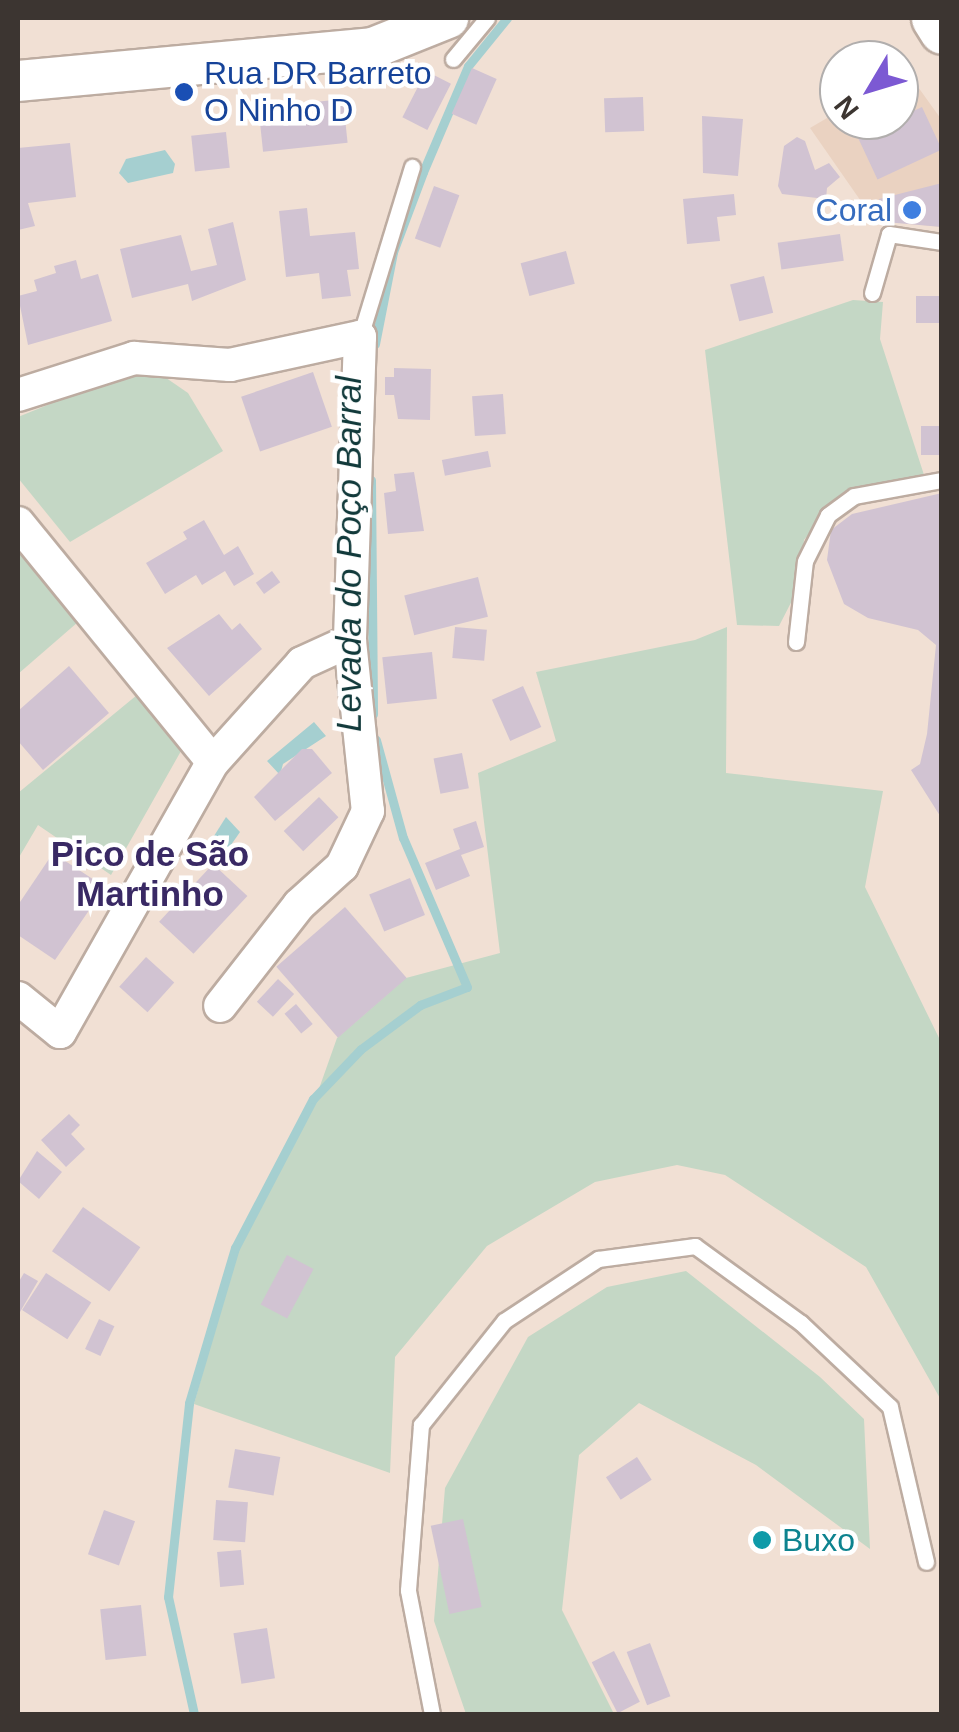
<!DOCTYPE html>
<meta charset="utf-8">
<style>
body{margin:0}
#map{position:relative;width:959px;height:1732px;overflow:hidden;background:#f1e0d4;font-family:Helvetica,sans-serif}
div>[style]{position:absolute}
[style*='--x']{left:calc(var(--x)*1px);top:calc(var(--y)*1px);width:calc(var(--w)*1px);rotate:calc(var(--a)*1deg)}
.built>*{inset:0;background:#ead2c1}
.green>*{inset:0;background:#c4d7c5}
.water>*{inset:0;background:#a5cfd0}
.stream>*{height:9px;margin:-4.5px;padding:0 4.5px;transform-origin:4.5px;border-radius:4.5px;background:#a5cfd0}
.building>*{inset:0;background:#d1c3d2;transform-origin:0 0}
.roads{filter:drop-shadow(2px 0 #bdaca1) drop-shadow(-2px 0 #bdaca1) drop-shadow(0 2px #bdaca1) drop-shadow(0 -2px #bdaca1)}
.service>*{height:15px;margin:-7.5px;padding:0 7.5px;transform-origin:7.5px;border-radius:7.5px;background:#fff}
.minor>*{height:32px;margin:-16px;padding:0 16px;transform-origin:16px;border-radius:16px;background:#fff}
.tertiary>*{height:40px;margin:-20px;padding:0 20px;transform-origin:20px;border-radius:20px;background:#fff}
.secondary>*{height:45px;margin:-22.5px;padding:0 22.5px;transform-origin:22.5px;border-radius:22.5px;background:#fff}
.dots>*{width:28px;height:28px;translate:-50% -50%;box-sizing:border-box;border:5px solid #fff;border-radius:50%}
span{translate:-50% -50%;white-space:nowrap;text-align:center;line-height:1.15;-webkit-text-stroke:9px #fff;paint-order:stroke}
.transit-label{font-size:32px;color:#164399}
.left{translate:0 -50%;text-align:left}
.shop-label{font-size:32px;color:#366cbe}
.right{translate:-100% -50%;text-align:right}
.culture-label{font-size:32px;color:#0d838f}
.water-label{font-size:35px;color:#11393a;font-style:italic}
.neighbourhood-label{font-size:35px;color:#392964;font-weight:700}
.frame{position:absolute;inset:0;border:20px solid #3c3531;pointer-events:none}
.north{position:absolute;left:819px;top:40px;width:100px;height:100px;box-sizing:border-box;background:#fff;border:2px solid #b1aead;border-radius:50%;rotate:232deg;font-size:28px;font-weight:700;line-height:40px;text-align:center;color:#3c3531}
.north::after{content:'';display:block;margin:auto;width:35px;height:45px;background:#7c59d3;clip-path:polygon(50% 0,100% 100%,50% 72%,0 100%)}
</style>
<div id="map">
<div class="built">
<div style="clip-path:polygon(908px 73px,941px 119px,941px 227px,874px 220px,810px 128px,839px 111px,839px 120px,899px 120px,899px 78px)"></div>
</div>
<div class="green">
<div style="clip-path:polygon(853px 300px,883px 302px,880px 339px,925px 478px,835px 501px,804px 540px,800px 585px,779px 626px,737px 625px,705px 350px)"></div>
<div style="clip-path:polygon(156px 371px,188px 393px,223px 451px,70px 542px,18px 478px,18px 417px,94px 386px)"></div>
<div style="clip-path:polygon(18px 549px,78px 622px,18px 674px)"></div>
<div style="clip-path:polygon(727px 627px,726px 773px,883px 791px,865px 887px,941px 1042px,941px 1400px,866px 1267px,725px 1175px,677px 1165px,595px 1182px,487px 1246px,395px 1357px,390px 1473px,194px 1404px,237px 1249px,315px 1100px,337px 1038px,406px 978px,500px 953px,478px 773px,556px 741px,536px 672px,695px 640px)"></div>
<div style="clip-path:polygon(137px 695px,181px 751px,111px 875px,38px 825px,18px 859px,18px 793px)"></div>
<div style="clip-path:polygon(686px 1271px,820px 1377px,864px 1419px,870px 1549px,756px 1465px,639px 1403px,579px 1455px,562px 1610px,614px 1714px,466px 1714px,434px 1621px,445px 1488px,528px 1337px,607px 1287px)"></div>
</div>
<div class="water">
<div style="clip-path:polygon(165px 150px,175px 164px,173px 173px,128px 183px,119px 173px,126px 159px)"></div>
<div style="clip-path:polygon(314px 722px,326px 736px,283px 764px,280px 775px,267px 761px)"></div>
<div style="clip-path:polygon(226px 817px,240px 832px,222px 858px,207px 847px)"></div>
</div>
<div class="stream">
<div style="--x:375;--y:344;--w:94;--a:-78.9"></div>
<div style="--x:393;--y:252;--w:85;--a:-69.4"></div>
<div style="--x:423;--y:172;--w:115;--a:-67"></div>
<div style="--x:468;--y:66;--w:62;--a:-50.9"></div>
<div style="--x:371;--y:480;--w:234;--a:89.5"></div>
<div style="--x:194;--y:1714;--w:120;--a:-102.5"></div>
<div style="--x:168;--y:1597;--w:195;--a:-83.8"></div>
<div style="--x:189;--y:1403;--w:162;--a:-73.5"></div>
<div style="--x:235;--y:1248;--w:168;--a:-62.4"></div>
<div style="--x:313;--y:1099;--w:69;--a:-46.2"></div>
<div style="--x:361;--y:1049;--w:74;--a:-36.7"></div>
<div style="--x:420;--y:1005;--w:50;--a:-21"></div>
<div style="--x:467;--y:987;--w:162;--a:-113.2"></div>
<div style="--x:403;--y:838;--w:102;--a:-105.4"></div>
</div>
<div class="building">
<div style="left:472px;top:68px;width:27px;height:50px;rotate:24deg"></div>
<div style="left:426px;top:71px;width:28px;height:52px;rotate:27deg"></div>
<div style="left:643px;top:97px;width:34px;height:39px;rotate:88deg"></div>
<div style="left:343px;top:99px;width:44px;height:85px;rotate:84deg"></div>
<div style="left:922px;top:107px;width:47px;height:71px;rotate:65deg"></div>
<div style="clip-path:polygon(702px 116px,743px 119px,738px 176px,703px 173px)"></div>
<div style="left:226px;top:132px;width:36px;height:35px;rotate:84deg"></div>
<div style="clip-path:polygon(797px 137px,805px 141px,815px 170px,829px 163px,840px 177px,827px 188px,826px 199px,782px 194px,778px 186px,784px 146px)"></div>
<div style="clip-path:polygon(70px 143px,76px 197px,28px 203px,35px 226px,18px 230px,18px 148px)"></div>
<div style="clip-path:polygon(942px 183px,942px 227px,885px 222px,879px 199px)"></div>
<div style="left:434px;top:186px;width:27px;height:56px;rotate:20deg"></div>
<div style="clip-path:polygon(734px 194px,736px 215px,717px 217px,720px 241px,687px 244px,683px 199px)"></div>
<div style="clip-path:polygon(307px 208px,310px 236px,355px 232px,359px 269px,347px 270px,351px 296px,322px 299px,319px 273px,286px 277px,279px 211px)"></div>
<div style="clip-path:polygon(233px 222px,246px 280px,192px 301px,188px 284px,132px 298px,120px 249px,181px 235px,191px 271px,217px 265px,208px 229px)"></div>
<div style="left:840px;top:234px;width:27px;height:63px;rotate:82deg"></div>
<div style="left:566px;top:251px;width:34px;height:47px;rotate:75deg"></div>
<div style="clip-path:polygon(76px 260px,81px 279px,98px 274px,112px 321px,28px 345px,18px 296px,37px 291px,34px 280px,56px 273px,54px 266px)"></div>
<div style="left:764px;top:276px;width:38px;height:35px;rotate:76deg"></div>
<div style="left:942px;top:296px;width:27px;height:26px;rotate:90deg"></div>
<div style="clip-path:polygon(394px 368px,431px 369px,430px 420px,398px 419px,394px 395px,385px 395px,385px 377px,394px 377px)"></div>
<div style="left:313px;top:372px;width:58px;height:76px;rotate:71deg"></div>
<div style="left:503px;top:394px;width:40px;height:31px;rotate:86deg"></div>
<div style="left:942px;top:426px;width:29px;height:21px;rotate:90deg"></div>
<div style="left:488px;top:451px;width:16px;height:47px;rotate:79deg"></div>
<div style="clip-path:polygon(414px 472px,424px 531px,388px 534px,384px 493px,396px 491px,394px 474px)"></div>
<div style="clip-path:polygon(942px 493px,942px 819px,911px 770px,920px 764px,927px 734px,936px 645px,918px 630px,868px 618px,844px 604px,827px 560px,831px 530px,852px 514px)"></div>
<div style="clip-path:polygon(204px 520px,224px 555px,238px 546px,254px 574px,234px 586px,225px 571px,202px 585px,196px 575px,165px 594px,146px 563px,187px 539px,183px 532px)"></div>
<div style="left:272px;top:571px;width:14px;height:20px;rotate:54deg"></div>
<div style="left:478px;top:577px;width:41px;height:76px;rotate:76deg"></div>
<div style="clip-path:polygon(219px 614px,232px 630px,240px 623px,262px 649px,209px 696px,167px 648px)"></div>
<div style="left:455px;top:627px;width:32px;height:31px;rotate:5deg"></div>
<div style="left:432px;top:652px;width:47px;height:50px;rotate:84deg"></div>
<div style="clip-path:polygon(69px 666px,109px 713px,43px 770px,18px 741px,18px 711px)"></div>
<div style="left:523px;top:686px;width:45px;height:34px;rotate:66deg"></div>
<div style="clip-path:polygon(302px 749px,312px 749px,332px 773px,275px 821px,254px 797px)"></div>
<div style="left:462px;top:753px;width:36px;height:29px;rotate:79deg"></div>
<div style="left:319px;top:797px;width:28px;height:49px;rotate:46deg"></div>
<div style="clip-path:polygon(476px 821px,484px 847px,461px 855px,470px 876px,436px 890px,425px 863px,460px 849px,453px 829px)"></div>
<div style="clip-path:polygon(53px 853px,105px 887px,55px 960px,18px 935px,18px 905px)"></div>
<div style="left:213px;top:864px;width:47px;height:79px;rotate:43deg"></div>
<div style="left:410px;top:878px;width:40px;height:44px;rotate:68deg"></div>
<div style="left:345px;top:907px;width:94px;height:91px;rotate:49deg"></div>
<div style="left:146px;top:957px;width:38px;height:40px;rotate:42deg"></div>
<div style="left:278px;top:979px;width:22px;height:31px;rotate:43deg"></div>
<div style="left:296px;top:1004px;width:26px;height:15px;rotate:50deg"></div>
<div style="clip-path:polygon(69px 1114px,80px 1125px,71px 1134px,85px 1149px,66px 1167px,41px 1140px)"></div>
<div style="clip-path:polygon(37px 1151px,62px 1172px,39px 1199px,18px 1181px)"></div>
<div style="left:83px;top:1207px;width:70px;height:54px;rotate:35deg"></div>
<div style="left:287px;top:1255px;width:30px;height:56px;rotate:28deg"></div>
<div style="clip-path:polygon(24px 1273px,38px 1281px,20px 1312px,18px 1283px)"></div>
<div style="left:46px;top:1273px;width:54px;height:44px;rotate:33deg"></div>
<div style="left:99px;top:1319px;width:17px;height:33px;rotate:25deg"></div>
<div style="left:235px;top:1449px;width:46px;height:39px;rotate:10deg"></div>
<div style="left:637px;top:1457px;width:27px;height:37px;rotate:57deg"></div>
<div style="left:216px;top:1500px;width:32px;height:40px;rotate:4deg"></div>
<div style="left:104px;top:1510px;width:33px;height:47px;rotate:20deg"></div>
<div style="left:463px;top:1519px;width:90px;height:33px;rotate:78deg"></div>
<div style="left:241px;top:1550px;width:35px;height:24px;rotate:85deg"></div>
<div style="left:141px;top:1605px;width:51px;height:41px;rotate:84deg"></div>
<div style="left:267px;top:1628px;width:51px;height:34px;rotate:81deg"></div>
<div style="left:650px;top:1643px;width:57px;height:25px;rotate:69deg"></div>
<div style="left:614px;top:1651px;width:57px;height:25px;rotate:63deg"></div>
</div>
<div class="roads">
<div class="service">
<div style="--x:453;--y:59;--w:53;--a:-50.3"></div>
<div style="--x:872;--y:293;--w:61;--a:-73.9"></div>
<div style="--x:889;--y:234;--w:54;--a:8.6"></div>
<div style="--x:360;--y:337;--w:178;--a:-73"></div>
<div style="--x:796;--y:642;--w:81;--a:-83.7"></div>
<div style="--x:805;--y:561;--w:51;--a:-63.4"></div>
<div style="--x:828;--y:515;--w:32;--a:-36"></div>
<div style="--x:854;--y:496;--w:89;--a:-10.3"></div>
<div style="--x:432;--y:1714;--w:126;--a:-101"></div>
<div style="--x:408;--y:1590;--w:166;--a:-85.5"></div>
<div style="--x:421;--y:1425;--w:133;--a:-51.4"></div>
<div style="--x:504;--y:1321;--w:113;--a:-33.4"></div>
<div style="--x:598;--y:1259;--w:98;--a:-7.6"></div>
<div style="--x:695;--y:1246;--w:131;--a:36"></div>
<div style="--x:801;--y:1323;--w:122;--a:43.3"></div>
<div style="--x:890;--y:1407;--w:159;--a:76.9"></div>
</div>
<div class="minor">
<div style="--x:18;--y:395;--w:122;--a:-17.7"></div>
<div style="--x:134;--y:358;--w:96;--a:4.2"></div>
<div style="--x:230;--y:365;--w:133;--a:-12.2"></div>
<div style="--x:360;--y:337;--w:304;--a:91.9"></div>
<div style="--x:350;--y:641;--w:171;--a:84"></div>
<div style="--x:368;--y:811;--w:61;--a:115.3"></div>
<div style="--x:342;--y:866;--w:58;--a:137.8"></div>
<div style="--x:299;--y:905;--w:128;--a:128"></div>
<div style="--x:18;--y:523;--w:308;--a:50.8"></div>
<div style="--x:18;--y:998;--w:54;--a:39"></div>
<div style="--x:60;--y:1032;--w:310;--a:-60.5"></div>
<div style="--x:213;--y:762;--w:133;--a:-48"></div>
<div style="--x:302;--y:663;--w:53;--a:-24.6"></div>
</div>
<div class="tertiary">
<div style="--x:18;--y:81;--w:357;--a:-5.3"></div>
<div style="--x:373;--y:48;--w:81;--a:-21.8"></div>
</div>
<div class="secondary">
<div style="--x:934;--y:18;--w:15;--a:58"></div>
</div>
</div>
<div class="dots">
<div style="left:184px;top:92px;background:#1a4fb4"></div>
<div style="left:912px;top:210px;background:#3f7fe0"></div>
<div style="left:762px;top:1540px;background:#0f9aa8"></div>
</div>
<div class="transit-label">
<span class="left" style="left:204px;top:92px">Rua DR Barreto<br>O Ninho D</span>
</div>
<div class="shop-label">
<span class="right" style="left:892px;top:210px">Coral</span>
</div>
<div class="culture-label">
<span class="left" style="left:782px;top:1540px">Buxo</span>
</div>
<div class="water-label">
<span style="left:349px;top:554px;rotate:-90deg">Levada do Poço Barral</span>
</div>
<div class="neighbourhood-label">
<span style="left:150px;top:874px">Pico de São<br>Martinho</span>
</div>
<div class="frame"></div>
<div class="north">N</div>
</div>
